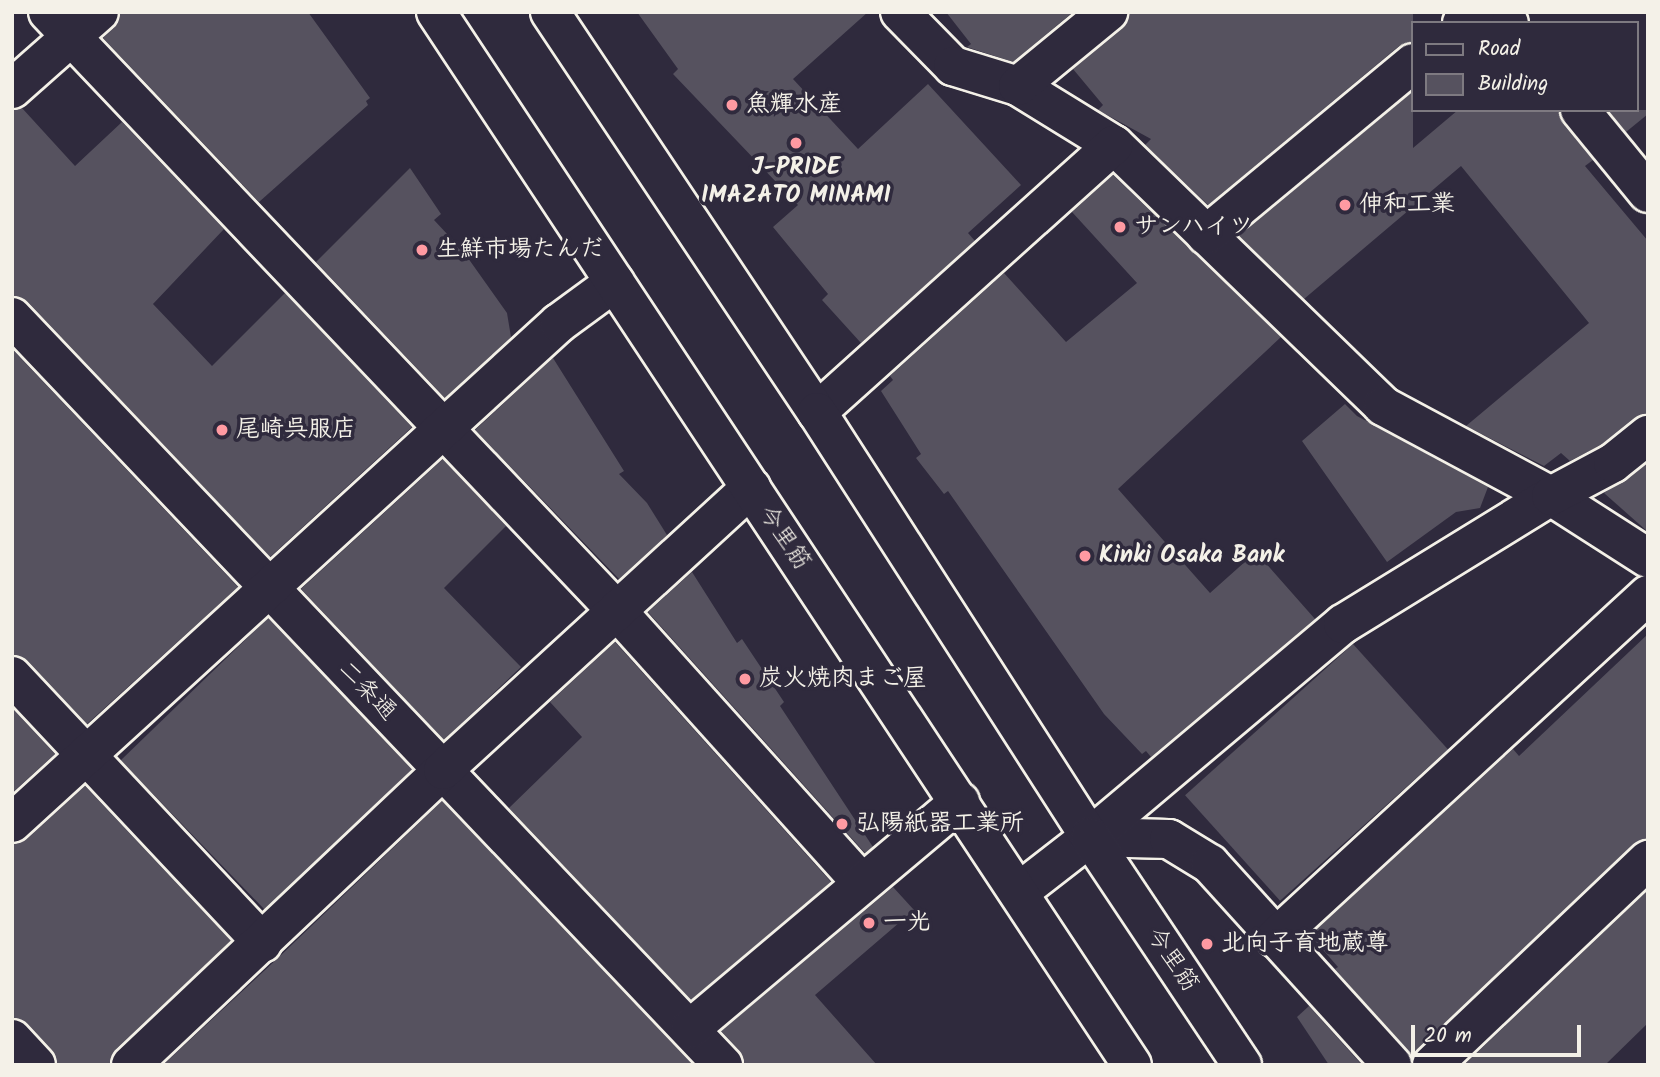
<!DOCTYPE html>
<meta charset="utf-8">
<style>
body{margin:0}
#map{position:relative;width:1660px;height:1077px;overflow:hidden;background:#2f2a3d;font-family:Kalam,"Klee One",sans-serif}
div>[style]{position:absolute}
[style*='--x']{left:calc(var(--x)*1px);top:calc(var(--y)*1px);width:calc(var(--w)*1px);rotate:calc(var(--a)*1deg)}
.building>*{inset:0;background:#56525f;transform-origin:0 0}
.roads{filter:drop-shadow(2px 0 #f4f1e8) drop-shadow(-2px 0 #f4f1e8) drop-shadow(0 2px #f4f1e8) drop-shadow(0 -2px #f4f1e8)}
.minor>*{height:38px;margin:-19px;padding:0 19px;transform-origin:19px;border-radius:19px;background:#2f2a3d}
.primary>*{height:38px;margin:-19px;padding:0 19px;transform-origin:19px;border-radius:19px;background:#2f2a3d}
.dots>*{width:19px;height:19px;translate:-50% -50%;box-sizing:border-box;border:4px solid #2f2a3d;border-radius:50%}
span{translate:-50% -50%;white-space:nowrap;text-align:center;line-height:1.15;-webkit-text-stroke:7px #2f2a3d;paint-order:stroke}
.poi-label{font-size:24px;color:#f4f1e8;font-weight:700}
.left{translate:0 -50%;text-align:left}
.street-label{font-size:24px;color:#f4f1e8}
.frame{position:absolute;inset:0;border:14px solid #f4f1e8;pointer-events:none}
.legend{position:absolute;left:1411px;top:21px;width:228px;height:91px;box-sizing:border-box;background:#2f2a3d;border:2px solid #7e7a81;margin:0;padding:9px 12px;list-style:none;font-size:21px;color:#f4f1e8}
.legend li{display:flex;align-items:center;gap:14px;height:35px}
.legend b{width:35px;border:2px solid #7e7a81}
.scale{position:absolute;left:1411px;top:1025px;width:170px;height:32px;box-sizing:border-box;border:4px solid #f4f1e8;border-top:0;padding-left:9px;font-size:21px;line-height:24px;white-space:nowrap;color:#f4f1e8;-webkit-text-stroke:5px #2f2a3d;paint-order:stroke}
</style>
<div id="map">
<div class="building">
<div style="clip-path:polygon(120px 12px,308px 12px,370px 98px,366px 101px,368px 105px,259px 202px,103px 38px,114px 28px)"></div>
<div style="clip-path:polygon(637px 12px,868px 12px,793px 79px,858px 149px,928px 84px,1021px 185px,968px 233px,975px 241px,861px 343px,822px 300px,828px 294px,773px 227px,798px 205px,673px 74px,678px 69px)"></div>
<div style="clip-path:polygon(946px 12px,1073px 12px,1013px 62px,967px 47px,971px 44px)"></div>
<div style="clip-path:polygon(1129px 12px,1413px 12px,1413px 42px,1399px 46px,1208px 205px,1145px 145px,1151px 139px,1098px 110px,1103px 105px,1073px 69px,1122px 29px)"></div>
<div style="clip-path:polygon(1413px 91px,1413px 148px,1458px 110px,1559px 110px,1563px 124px,1593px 160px,1585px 166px,1648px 241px,1648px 414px,1634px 418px,1601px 445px,1570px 461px,1561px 453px,1544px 466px,1466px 426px,1589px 323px,1461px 166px,1304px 299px,1239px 236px)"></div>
<div style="clip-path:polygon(22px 108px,75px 166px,122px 122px,224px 229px,153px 304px,212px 366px,285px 293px,412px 427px,270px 557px,28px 302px,12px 296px,12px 110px)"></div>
<div style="clip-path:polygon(1608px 110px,1648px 110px,1648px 114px,1626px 132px)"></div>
<div style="clip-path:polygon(410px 168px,441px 214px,434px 220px,463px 251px,507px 313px,511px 337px,445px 398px,316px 262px)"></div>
<div style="clip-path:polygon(1113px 175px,1281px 337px,1118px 489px,1210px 593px,1256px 552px,1315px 619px,1151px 757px,1146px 751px,1142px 754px,1104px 714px,948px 491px,944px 494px,916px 458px,921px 454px,881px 391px,893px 380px,890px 376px,1004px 273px,1066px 342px,1137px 283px,1072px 212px)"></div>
<div style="clip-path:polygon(12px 349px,238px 587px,87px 724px,28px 661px,12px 655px)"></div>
<div style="clip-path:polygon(553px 358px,624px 471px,619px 474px,647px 503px,667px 535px,619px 579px,475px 430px)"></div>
<div style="clip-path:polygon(1345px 404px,1357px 416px,1488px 487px,1480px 508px,1456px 512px,1387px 562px,1302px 441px)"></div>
<div style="clip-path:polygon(443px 459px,506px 526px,444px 588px,521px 667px,444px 740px,301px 589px)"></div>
<div style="clip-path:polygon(1648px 463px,1648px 532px,1604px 493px)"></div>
<div style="clip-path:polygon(692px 572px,737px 643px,742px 639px,784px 702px,780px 706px,873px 847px,865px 853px,648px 612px)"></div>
<div style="left:268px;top:618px;width:209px;height:205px;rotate:46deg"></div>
<div style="clip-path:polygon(1648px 634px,1648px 839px,1633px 844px,1412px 1057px,1335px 969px,1338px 967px,1310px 935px,1513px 749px,1519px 756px)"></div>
<div style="clip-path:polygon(615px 642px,831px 882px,691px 1000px,509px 808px,582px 737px,550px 702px)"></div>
<div style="left:1353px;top:644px;width:142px;height:226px;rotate:48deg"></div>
<div style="clip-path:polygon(12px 708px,55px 754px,12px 793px)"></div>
<div style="clip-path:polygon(85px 786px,231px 941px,116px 1049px,110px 1065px,57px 1065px,52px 1050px,28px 1024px,12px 1018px,12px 844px,27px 839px)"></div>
<div style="clip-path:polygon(442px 801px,693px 1065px,163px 1065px,278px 958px)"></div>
<div style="clip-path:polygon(893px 887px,914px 910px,815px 995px,877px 1065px,744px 1065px,739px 1050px,721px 1031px)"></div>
<div style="clip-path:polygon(1648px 890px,1648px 1023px,1605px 1065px,1464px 1065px)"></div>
<div style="clip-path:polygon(1309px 1006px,1362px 1065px,1329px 1065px,1297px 1017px)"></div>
</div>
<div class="roads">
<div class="minor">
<div style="--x:48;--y:12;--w:826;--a:46.47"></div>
<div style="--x:617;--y:611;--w:365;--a:48"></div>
<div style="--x:900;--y:12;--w:76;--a:45.5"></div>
<div style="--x:953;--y:66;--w:68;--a:17.1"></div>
<div style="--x:1018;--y:86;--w:113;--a:31.6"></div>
<div style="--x:1114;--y:145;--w:375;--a:44.1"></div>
<div style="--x:1383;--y:406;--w:191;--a:28.2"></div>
<div style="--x:1551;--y:496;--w:115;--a:32.6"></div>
<div style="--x:1500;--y:12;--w:14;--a:51"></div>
<div style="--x:1462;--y:23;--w:17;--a:-40"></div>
<div style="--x:1018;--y:86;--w:117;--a:-39.4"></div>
<div style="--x:12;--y:89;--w:116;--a:-41.5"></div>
<div style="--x:1580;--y:110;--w:107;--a:50.7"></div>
<div style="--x:1206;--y:235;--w:269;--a:-39.7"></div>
<div style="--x:12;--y:317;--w:1032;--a:46.45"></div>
<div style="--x:817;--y:412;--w:399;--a:-42"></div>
<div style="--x:12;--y:676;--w:366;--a:46.8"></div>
<div style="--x:12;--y:823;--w:741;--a:-42.43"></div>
<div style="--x:559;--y:323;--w:69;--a:-36.2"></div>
<div style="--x:1090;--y:837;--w:79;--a:1.5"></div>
<div style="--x:1169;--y:839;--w:48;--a:31.4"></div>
<div style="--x:1210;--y:864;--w:271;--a:47.8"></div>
<div style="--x:1019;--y:892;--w:90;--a:-37.8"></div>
<div style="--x:1090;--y:837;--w:331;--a:-40.1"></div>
<div style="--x:1343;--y:624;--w:244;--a:-31.6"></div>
<div style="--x:1551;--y:496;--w:70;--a:-28"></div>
<div style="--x:1613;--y:463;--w:45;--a:-38.7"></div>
<div style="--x:1275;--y:938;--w:507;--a:-42.6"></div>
<div style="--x:690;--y:1029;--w:353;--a:-40.1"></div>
<div style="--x:12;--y:1039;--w:35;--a:47"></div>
<div style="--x:131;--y:1065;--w:429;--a:-43.4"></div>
<div style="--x:443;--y:770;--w:418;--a:-42.5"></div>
<div style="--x:1432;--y:1065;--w:298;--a:-43.5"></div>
</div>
<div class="primary">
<div style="--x:436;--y:12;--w:1262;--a:56.54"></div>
<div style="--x:550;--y:12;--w:481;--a:56.3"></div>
<div style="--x:817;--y:412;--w:505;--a:57.29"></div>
<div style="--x:1090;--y:837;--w:274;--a:56.3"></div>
</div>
</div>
<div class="dots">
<div style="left:732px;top:105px;background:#ff9aa2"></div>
<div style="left:796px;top:143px;background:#ff9aa2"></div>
<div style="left:1345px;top:205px;background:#ff9aa2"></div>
<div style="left:1120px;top:227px;background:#ff9aa2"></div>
<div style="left:422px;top:250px;background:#ff9aa2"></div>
<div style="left:222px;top:430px;background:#ff9aa2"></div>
<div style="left:1085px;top:556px;background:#ff9aa2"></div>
<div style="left:745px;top:679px;background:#ff9aa2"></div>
<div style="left:842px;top:824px;background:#ff9aa2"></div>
<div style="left:869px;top:923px;background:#ff9aa2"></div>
<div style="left:1207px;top:944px;background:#ff9aa2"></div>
</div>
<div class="poi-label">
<span class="left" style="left:746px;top:105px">魚輝水産</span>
<span style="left:796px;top:182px">J-PRIDE<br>IMAZATO MINAMI</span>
<span class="left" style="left:1359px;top:205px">伸和工業</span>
<span class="left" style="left:1134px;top:227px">サンハイツ</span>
<span class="left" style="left:436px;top:250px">生鮮市場たんだ</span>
<span class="left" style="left:236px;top:430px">尾崎呉服店</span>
<span class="left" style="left:1099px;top:556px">Kinki Osaka Bank</span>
<span class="left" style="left:759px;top:679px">炭火焼肉まご屋</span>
<span class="left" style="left:856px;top:824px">弘陽紙器工業所</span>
<span class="left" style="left:883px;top:923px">一光</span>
<span class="left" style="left:1221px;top:944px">北向子育地蔵尊</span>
</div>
<div class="street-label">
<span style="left:784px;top:538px;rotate:56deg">今里筋</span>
<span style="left:367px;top:691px;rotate:46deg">二条通</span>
<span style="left:1172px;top:960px;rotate:56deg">今里筋</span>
</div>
<div class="frame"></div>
<ul class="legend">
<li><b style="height:9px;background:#2f2a3d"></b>Road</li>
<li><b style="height:19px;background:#56525f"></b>Building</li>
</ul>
<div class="scale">20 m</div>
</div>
